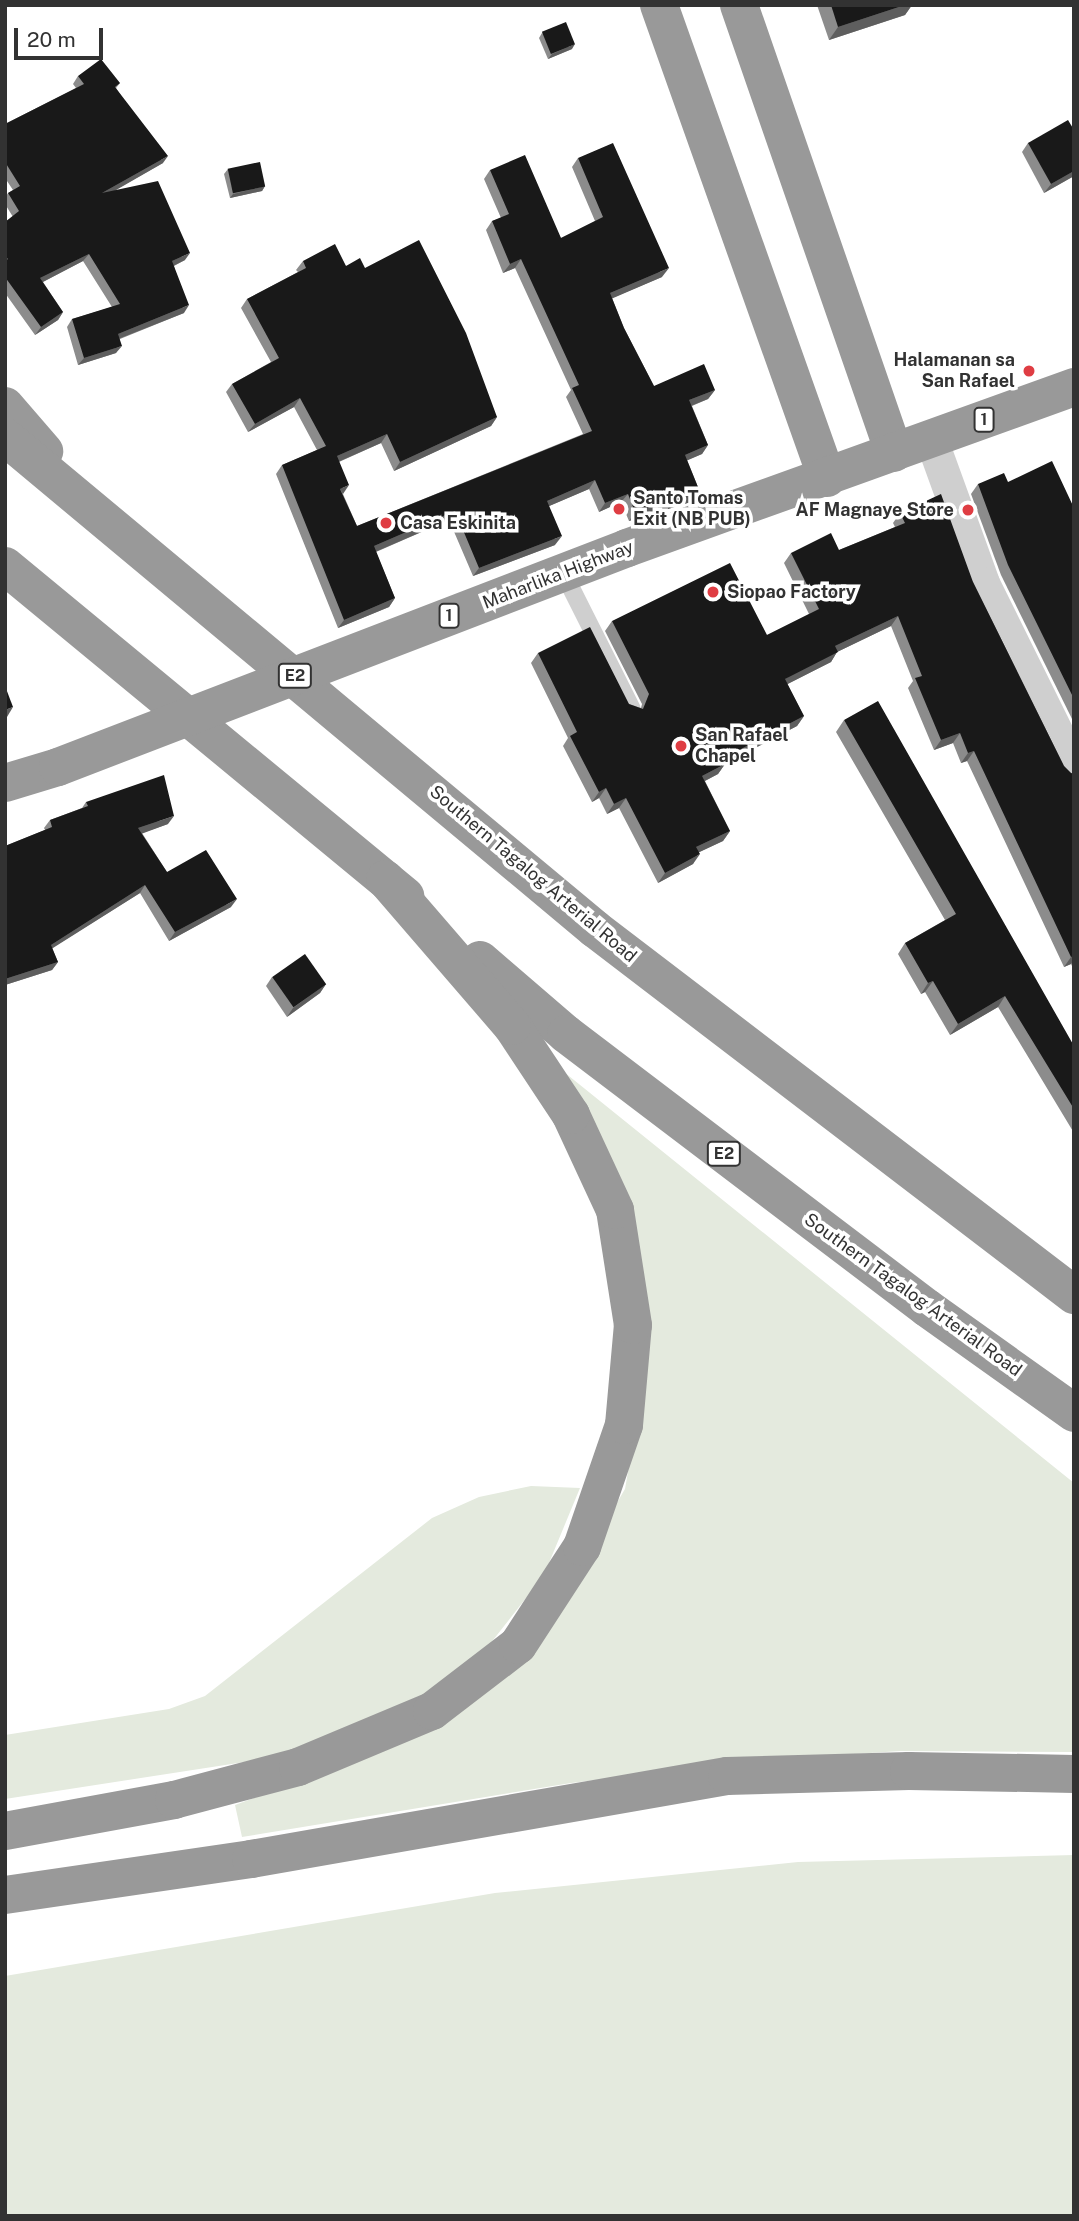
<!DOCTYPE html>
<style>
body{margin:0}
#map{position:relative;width:1079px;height:2221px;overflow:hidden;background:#fff;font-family:"Public Sans",sans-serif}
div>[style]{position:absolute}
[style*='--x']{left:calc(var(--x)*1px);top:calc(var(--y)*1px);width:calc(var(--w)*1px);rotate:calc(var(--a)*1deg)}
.green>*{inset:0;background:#e4eade}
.lane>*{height:18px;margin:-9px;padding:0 9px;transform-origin:9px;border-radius:9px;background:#cfcfcf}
.street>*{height:33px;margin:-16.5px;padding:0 16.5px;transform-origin:16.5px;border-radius:16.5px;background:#cfcfcf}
.highway>*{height:38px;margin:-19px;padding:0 19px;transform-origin:19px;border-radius:19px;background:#999}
.wall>*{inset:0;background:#8c8c8c}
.shaded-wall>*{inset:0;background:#5e5e5e}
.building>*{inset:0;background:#191919;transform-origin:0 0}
.dots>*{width:19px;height:19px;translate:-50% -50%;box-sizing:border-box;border:4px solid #fff;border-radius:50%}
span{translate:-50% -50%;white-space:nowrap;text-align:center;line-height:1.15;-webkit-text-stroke:7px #fff;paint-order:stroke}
.shield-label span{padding:2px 5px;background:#fff;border:2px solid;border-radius:5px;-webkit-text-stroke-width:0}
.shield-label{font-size:16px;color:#323232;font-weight:700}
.poi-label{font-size:18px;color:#323232;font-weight:700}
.right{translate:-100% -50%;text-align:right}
.left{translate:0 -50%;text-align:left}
.street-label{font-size:18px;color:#323232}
.frame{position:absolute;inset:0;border:7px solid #323232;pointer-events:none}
.scale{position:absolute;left:14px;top:28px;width:89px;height:32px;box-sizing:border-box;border:4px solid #323232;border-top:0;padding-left:9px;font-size:21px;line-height:24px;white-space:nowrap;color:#323232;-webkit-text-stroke:5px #fff;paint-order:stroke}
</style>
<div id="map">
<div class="green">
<div style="clip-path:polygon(564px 1072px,1074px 1483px,1074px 1752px,900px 1751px,751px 1761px,571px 1783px,242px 1837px,235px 1805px,375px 1754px,549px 1618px,625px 1489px,649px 1351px)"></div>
<div style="clip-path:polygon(531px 1486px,580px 1488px,544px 1575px,486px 1649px,426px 1702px,296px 1754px,5px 1799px,5px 1735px,169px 1709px,205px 1696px,432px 1518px,479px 1497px)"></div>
<div style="clip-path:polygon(1074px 1855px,1074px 2216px,5px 2216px,5px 1976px,495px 1893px,798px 1862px)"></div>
</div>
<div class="lane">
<div style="--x:563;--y:572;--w:153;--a:63.3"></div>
</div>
<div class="street">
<div style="--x:931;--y:439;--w:153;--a:70.1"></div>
<div style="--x:983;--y:583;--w:205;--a:63.7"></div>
</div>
<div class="highway">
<div style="--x:659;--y:5;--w:502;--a:70.45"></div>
<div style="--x:739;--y:5;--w:474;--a:70.9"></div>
<div style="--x:5;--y:406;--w:60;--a:49.1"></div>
<div style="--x:5;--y:437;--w:768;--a:39.82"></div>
<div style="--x:595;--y:929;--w:603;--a:37.38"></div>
<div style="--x:5;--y:566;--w:519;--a:39.52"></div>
<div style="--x:5;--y:783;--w:55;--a:-16.8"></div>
<div style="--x:58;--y:767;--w:610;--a:-21.05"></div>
<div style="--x:627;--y:548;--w:475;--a:-19.8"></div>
<div style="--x:480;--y:960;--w:113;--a:40.7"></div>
<div style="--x:566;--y:1034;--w:453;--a:37.2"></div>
<div style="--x:927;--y:1308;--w:181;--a:35.5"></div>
<div style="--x:5;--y:1831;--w:172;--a:-10.4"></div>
<div style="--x:174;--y:1800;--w:128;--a:-14.9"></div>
<div style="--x:298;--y:1767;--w:145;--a:-22.7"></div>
<div style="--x:432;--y:1711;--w:108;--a:-37.5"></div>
<div style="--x:518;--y:1645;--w:117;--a:-56.9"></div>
<div style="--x:582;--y:1547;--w:129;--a:-71"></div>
<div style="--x:624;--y:1425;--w:100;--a:-84.9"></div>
<div style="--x:633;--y:1325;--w:116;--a:-98.9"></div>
<div style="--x:615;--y:1210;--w:105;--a:-114.9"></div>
<div style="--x:571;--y:1115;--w:107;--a:-123.5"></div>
<div style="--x:512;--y:1026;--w:194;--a:-130.8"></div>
<div style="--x:5;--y:1895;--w:249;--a:-8.3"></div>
<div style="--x:251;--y:1859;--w:483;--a:-9.9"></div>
<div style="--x:727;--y:1776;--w:182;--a:-1.6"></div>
<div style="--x:909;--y:1771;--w:165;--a:1"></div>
</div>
<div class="wall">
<div style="clip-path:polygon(817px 5px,912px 5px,905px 15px,829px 40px)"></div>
<div style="clip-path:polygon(542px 33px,572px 49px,548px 59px,539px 38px)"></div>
<div style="clip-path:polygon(78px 76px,120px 83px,116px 88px,163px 163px,115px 190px,185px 260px,174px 266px,184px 313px,120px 339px,116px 353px,78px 365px,67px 327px,72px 319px,112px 307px,83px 261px,43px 282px,63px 312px,58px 320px,35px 335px,5px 293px,5px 222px,13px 217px,5px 204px,5px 198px,8px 193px,13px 190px,5px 178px,5px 124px,76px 88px,73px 84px)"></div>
<div style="clip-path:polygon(1074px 130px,1074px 176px,1044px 193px,1022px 152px,1028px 143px)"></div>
<div style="clip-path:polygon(578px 158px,662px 277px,612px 298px,624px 328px,654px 386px,715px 390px,708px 399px,692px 406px,708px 445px,702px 454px,687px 460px,700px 492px,694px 501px,629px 521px,621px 502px,599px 512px,589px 489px,549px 506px,555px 545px,473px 576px,449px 520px,376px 552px,395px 598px,389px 607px,338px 628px,276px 474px,282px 465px,317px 450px,294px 407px,248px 432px,226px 392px,232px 384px,271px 362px,241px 308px,247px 299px,298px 272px,296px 270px,303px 261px,365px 268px,497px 417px,491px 426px,394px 471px,381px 443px,339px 462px,343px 494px,357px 526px,583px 434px,566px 397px,571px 390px,515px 268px,503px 273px,486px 230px,492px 221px,501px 218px,484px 179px,490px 170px,561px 238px,595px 221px,572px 167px)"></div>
<div style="clip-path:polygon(228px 169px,265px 186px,262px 191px,230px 198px,224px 174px)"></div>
<div style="clip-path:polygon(1008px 482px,1074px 508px,1074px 723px,1001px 575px,971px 494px,978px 484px)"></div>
<div style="clip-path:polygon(900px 513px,973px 582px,1064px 766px,1071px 773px,1074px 774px,1074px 970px,1071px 964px,1064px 967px,967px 761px,961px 763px,953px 743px,934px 750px,908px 688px,913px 681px,891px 626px,837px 652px,831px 662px,787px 684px,804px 716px,797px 726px,725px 764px,718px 774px,705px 781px,730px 831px,723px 841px,699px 852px,693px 864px,658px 883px,619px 808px,607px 814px,599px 798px,592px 802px,563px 746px,568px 738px,531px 663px,538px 653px,629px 704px,641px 708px,642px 704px,605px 631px,612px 621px,767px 635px,809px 614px,784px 563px,791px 553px,839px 550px,895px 527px,893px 523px)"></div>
<div style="clip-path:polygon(844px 720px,1074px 1046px,1074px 1133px,998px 1007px,950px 1035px,925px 992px,921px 994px,898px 954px,905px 943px,945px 920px,836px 732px)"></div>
<div style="clip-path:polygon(86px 802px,168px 824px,142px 833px,167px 872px,231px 907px,169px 941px,140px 893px,52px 948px,58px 962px,52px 970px,5px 985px,5px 846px,45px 830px,44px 828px,50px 820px,82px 808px)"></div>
<div style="clip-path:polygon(272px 977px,326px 984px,320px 993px,287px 1017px,266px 986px)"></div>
</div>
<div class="shaded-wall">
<div style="clip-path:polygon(905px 5px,912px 5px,905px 15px,829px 40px,838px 27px)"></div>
<div style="clip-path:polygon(575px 44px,572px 49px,548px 59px,552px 54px)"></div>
<div style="clip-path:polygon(168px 156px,163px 163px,97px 201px,102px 193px)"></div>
<div style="clip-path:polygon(1074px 171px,1074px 176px,1044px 193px,1051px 184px)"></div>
<div style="clip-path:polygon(265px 186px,262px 191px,230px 198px,233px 194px)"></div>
<div style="clip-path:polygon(190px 253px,185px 260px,167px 269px,172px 261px)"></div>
<div style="clip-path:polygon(89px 254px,83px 261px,35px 286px,40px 278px)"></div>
<div style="clip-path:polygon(521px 259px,515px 268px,503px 273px,510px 264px)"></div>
<div style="clip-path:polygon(669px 268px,662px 277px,604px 302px,610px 293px)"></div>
<div style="clip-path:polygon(189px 305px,184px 313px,113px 341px,118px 334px)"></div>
<div style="clip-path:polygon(63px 312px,58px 320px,35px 335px,41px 327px)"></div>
<div style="clip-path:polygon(122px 346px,116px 353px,78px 365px,84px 358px)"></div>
<div style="clip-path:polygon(715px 390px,708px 399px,683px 409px,689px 400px)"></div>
<div style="clip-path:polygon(300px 398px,294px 407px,248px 432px,255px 424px)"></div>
<div style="clip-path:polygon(497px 417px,491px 426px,394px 471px,400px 462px)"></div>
<div style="clip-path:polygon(387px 434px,381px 443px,331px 465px,337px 456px)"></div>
<div style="clip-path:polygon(708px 445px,702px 454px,679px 464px,685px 455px)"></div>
<div style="clip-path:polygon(595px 480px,589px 489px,540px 510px,547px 501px)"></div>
<div style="clip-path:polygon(349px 485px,343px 494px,340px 489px)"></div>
<div style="clip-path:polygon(700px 492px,694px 501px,629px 521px,635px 512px)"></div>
<div style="clip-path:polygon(628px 494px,621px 502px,599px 512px,605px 503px)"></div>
<div style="clip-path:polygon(455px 511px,449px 520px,368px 555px,374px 546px)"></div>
<div style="clip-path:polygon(562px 536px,555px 545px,473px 576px,479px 568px)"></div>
<div style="clip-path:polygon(395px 598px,389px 607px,338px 628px,344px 620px)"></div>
<div style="clip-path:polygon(898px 616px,891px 626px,837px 652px,831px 662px,778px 689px,785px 679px,835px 646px)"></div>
<div style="clip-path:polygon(13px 707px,7px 717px,5px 717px,5px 710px)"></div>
<div style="clip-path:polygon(804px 716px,797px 726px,715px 769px,722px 759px)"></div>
<div style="clip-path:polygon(960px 733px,953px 743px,934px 750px,941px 740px)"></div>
<div style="clip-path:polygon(974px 751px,967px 761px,961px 763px,968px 753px)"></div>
<div style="clip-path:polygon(725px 764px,718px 774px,695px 786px,702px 776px)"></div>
<div style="clip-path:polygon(606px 788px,599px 798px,592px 802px,599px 792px)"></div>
<div style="clip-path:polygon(626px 798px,619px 808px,607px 814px,614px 804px)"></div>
<div style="clip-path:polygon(174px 816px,168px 824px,133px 837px,138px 828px)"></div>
<div style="clip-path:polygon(730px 831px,723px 841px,689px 857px,696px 847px)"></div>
<div style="clip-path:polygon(700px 854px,693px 864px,658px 883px,665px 873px)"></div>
<div style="clip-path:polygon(145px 885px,140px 893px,45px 953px,51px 945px)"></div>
<div style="clip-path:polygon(237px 899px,231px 907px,169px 941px,175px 932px)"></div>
<div style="clip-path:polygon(1074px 956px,1074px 960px,1071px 964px,1064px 967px,1071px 957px)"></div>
<div style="clip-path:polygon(58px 962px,52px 970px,5px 985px,5px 979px)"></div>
<div style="clip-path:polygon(933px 981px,925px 992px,921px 994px,928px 983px)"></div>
<div style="clip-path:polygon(326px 984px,320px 993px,287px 1017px,293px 1008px)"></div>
<div style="clip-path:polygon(1005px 996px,998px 1007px,950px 1035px,958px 1024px)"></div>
</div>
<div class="building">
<div style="clip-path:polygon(831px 5px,905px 5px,838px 27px)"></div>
<div style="left:566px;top:22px;width:24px;height:26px;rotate:68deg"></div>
<div style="clip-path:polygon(101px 59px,120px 83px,115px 87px,168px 156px,102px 193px,158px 181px,190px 253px,172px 261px,189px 305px,118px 334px,122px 346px,84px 358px,72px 319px,120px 304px,89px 254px,40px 278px,63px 312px,41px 327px,5px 277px,5px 261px,8px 259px,5px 256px,5px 222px,19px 211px,8px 193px,20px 186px,5px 162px,5px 124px,84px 84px,78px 76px)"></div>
<div style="clip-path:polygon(1068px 120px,1074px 130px,1074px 171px,1051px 184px,1028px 143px)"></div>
<div style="clip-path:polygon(613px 143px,669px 268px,610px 293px,624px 328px,654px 386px,704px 364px,715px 390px,689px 400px,708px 445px,685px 455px,700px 492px,635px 512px,628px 494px,605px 503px,595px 480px,547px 501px,562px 536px,479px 568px,455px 511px,374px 546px,395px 598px,344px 620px,282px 465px,326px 446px,300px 398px,255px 424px,232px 384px,279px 358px,247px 299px,306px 268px,303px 261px,335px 244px,346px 266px,360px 258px,365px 268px,419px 240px,466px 333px,497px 417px,400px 462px,387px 434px,337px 456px,349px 485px,340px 489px,357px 526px,592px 431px,572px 388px,579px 385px,521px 259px,510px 264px,492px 221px,509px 214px,490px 170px,525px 155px,561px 238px,603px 217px,578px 158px)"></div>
<div style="left:260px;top:162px;width:25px;height:33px;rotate:78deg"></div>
<div style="clip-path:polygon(1052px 461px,1074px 508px,1074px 699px,1008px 565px,978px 484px,1004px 473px,1008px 482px)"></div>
<div style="clip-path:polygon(941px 494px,973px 582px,1064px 766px,1071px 773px,1074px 774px,1074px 956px,1071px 957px,974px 751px,968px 753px,960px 733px,941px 740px,915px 678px,922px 676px,898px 616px,835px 646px,838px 652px,785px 679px,804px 716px,722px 759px,725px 764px,702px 776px,730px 831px,696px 847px,700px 854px,665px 873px,626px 798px,614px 804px,606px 788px,599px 792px,570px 736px,577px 732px,538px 653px,590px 627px,629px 704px,643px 709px,649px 694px,612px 621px,730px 563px,767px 635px,819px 609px,791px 553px,831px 533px,839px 550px,905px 523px,900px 513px)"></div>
<div style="clip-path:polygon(5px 686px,13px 707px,5px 710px)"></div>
<div style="clip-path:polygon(878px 701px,1074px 1046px,1074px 1109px,1005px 996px,958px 1024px,933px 981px,928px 983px,905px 943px,956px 914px,844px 720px)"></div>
<div style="clip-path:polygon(164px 775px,174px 816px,138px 828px,167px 872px,206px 850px,237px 899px,175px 932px,145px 885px,51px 945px,58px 962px,5px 979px,5px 846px,52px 827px,50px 820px,88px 806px,86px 802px)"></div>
<div style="left:305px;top:954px;width:37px;height:40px;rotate:55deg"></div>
</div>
<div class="dots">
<div style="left:1029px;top:371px;background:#df3d43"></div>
<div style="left:619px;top:509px;background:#df3d43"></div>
<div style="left:968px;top:510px;background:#df3d43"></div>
<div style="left:386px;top:523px;background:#df3d43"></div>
<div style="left:713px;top:592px;background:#df3d43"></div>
<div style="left:681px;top:746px;background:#df3d43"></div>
</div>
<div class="shield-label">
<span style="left:984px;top:420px">1</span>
<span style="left:449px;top:616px">1</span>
<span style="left:295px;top:676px">E2</span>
<span style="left:724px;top:1154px">E2</span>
</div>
<div class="poi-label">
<span class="right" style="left:1015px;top:371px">Halamanan sa<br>San Rafael</span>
<span class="left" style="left:633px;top:509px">Santo Tomas<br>Exit (NB PUB)</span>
<span class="right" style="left:954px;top:510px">AF Magnaye Store</span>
<span class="left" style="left:400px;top:523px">Casa Eskinita</span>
<span class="left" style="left:727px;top:592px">Siopao Factory</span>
<span class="left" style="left:695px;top:746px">San Rafael<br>Chapel</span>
</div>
<div class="street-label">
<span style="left:558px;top:575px;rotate:-21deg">Maharlika Highway</span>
<span style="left:533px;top:874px;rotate:40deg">Southern Tagalog Arterial Road</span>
<span style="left:913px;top:1295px;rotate:36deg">Southern Tagalog Arterial Road</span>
</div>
<div class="frame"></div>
<div class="scale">20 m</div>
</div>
